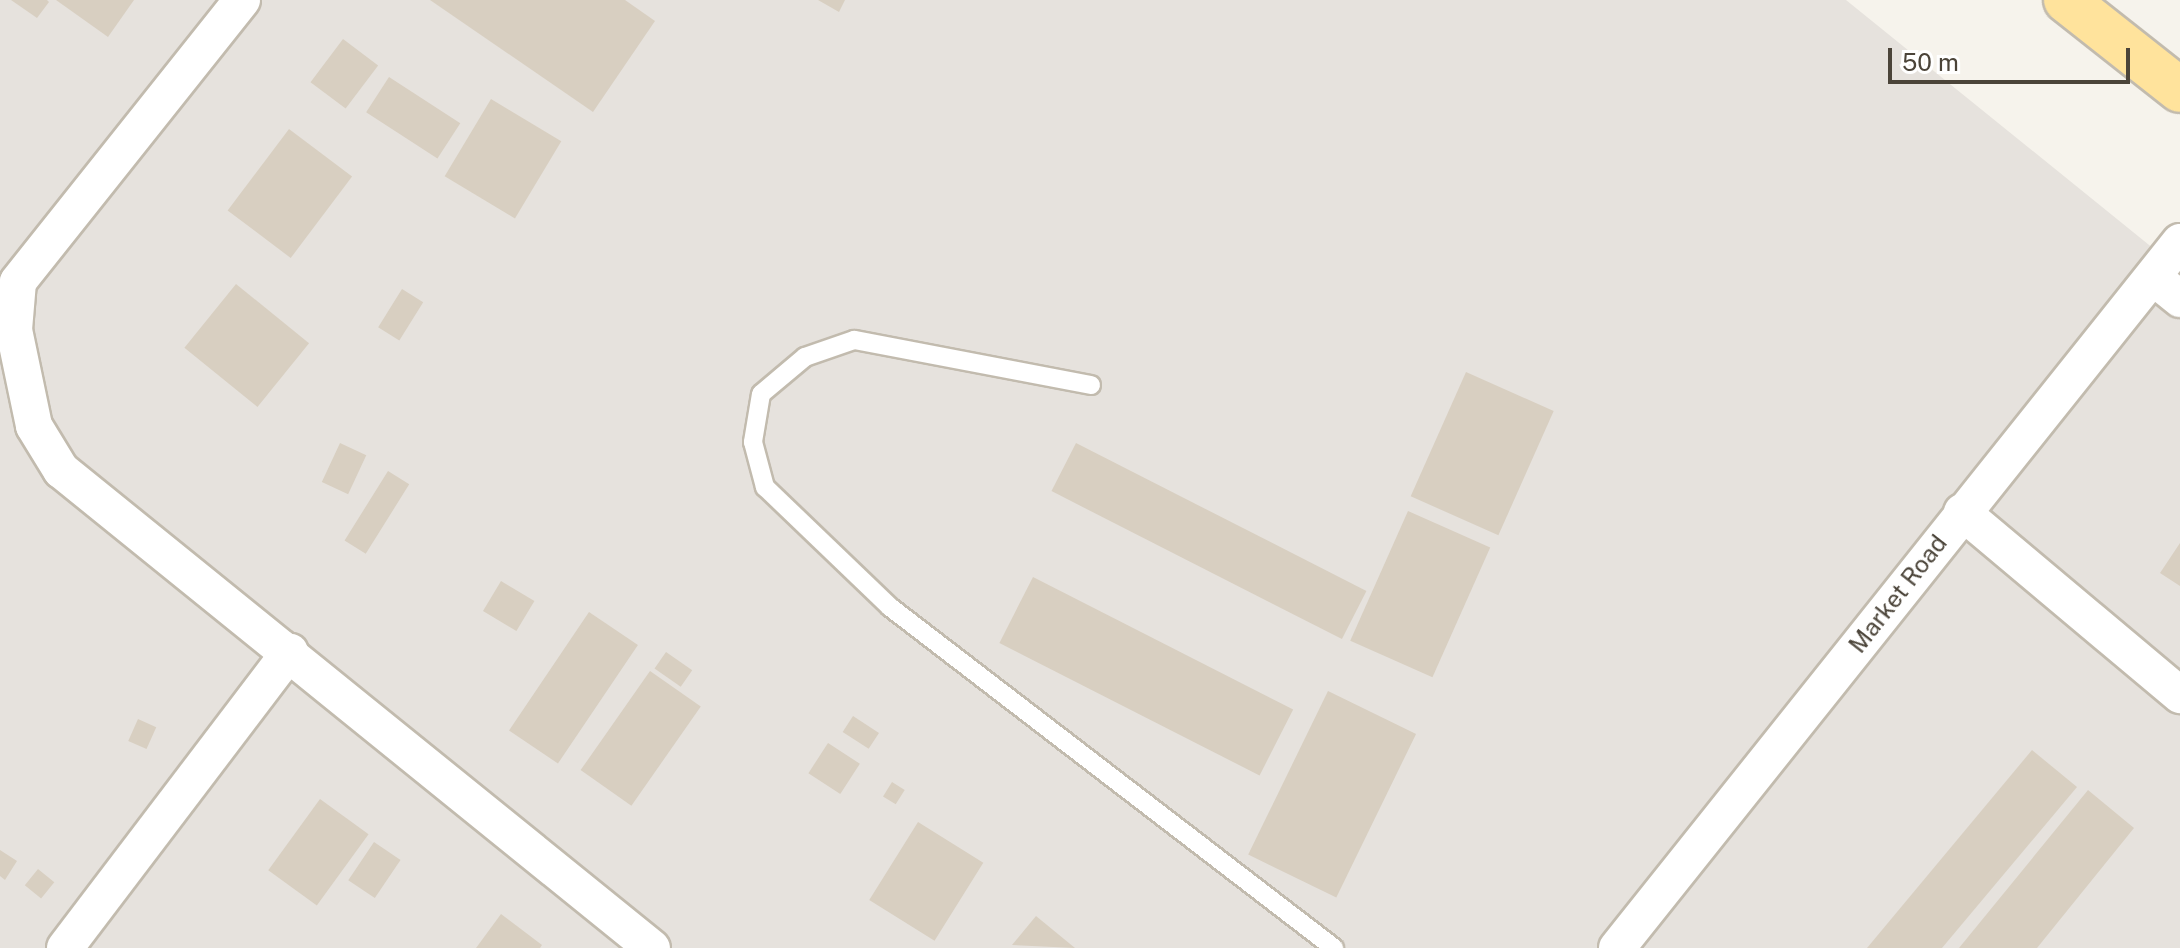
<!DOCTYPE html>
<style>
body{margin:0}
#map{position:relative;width:2180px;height:948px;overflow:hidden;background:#f6f3ec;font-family:"Public Sans",sans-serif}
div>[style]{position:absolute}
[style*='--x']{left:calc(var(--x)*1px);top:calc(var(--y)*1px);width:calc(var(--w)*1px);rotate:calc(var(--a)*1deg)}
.industrial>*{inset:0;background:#e6e2dd}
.building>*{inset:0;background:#d8cfc1;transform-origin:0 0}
.roads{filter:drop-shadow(2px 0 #c2bbae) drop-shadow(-2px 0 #c2bbae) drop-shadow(0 2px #c2bbae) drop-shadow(0 -2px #c2bbae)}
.lane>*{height:18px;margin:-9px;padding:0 9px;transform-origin:9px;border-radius:9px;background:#fff}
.street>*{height:36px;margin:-18px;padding:0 18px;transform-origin:18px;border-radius:18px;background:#fff}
.primary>*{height:44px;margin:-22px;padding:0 22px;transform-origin:22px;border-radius:22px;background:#ffe39c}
span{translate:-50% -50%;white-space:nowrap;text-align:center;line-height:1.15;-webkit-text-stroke:6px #fff;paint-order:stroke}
.street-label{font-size:24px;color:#4b4439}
.scale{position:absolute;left:1888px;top:48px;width:242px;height:36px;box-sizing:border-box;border:4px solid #4b4439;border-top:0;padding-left:10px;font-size:24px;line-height:28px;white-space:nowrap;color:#4b4439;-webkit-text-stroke:6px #fff;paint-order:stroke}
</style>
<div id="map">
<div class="industrial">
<div style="clip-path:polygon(0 0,1846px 0,2180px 270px,2180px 948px,0 948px)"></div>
</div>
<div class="building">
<div style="clip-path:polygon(11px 0,47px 0,49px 2px,37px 18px)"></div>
<div style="clip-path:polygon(56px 0,134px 0,108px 37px)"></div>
<div style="clip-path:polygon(430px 0,625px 0,655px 21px,593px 112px)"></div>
<div style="clip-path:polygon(818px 0,845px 0,839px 12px)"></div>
<div style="left:343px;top:39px;width:44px;height:54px;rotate:37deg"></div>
<div style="left:389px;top:77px;width:85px;height:42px;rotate:33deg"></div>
<div style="left:491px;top:99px;width:82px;height:90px;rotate:31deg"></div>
<div style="left:289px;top:129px;width:79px;height:102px;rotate:37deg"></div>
<div style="left:236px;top:284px;width:94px;height:82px;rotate:39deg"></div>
<div style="left:402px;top:289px;width:25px;height:45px;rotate:32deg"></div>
<div style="left:1466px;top:372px;width:96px;height:136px;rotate:24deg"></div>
<div style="left:340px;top:443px;width:29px;height:43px;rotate:25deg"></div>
<div style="left:1076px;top:443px;width:326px;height:54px;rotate:27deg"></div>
<div style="left:388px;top:471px;width:25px;height:82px;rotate:32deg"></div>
<div style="left:1408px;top:511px;width:90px;height:142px;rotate:24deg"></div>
<div style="clip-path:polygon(2180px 543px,2180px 586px,2160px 573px)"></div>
<div style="left:1033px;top:577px;width:292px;height:74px;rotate:27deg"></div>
<div style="left:501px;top:581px;width:39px;height:35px;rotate:31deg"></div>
<div style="left:589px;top:612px;width:59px;height:143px;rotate:34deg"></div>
<div style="left:666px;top:652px;width:32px;height:20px;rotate:35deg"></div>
<div style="left:650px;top:671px;width:62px;height:121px;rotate:35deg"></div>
<div style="left:1328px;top:691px;width:98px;height:182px;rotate:26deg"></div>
<div style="left:853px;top:716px;width:31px;height:19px;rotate:33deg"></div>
<div style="left:138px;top:719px;width:20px;height:24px;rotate:24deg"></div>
<div style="left:828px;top:743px;width:38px;height:36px;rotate:33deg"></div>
<div style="clip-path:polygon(2032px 750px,2077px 787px,1942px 948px,1867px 948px)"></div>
<div style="left:892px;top:782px;width:15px;height:17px;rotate:32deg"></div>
<div style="clip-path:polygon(2088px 790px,2134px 828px,2037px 948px,1959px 948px)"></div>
<div style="left:320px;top:799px;width:60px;height:88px;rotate:36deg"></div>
<div style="left:918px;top:822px;width:77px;height:92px;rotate:32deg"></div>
<div style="left:374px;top:842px;width:32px;height:46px;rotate:34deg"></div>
<div style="clip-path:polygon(0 850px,17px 861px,5px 880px,0 876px)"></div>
<div style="left:38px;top:869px;width:21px;height:21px;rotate:39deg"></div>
<div style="clip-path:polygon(501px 914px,542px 945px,540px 948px,476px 948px)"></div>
<div style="clip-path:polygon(1036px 916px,1075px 948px,1012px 945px)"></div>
</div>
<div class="roads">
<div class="lane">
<div style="--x:1091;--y:385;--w:241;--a:-169.2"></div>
<div style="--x:854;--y:340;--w:52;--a:160.9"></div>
<div style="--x:805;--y:357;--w:57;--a:139.9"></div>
<div style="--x:761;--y:394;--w:49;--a:99.5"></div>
<div style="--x:753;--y:442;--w:47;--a:75.1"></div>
<div style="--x:765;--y:487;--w:173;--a:43.8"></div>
<div style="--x:890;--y:607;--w:560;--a:37.52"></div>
</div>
<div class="street">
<div style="--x:242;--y:0;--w:360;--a:128.5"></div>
<div style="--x:18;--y:282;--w:48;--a:94.8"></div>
<div style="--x:14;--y:330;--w:98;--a:78.2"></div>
<div style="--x:34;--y:426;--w:52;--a:58.5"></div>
<div style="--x:61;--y:470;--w:760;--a:38.97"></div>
<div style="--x:2153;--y:277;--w:35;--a:39"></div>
<div style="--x:1962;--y:512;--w:285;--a:40"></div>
<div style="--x:65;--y:948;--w:372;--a:-52.8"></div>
<div style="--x:1617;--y:948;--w:903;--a:-51.43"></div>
</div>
<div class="primary">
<div style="--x:2066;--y:0;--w:145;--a:38.3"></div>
</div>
</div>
<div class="street-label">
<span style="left:1898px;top:594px;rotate:-52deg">Market Road</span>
</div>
<div class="scale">50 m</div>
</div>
